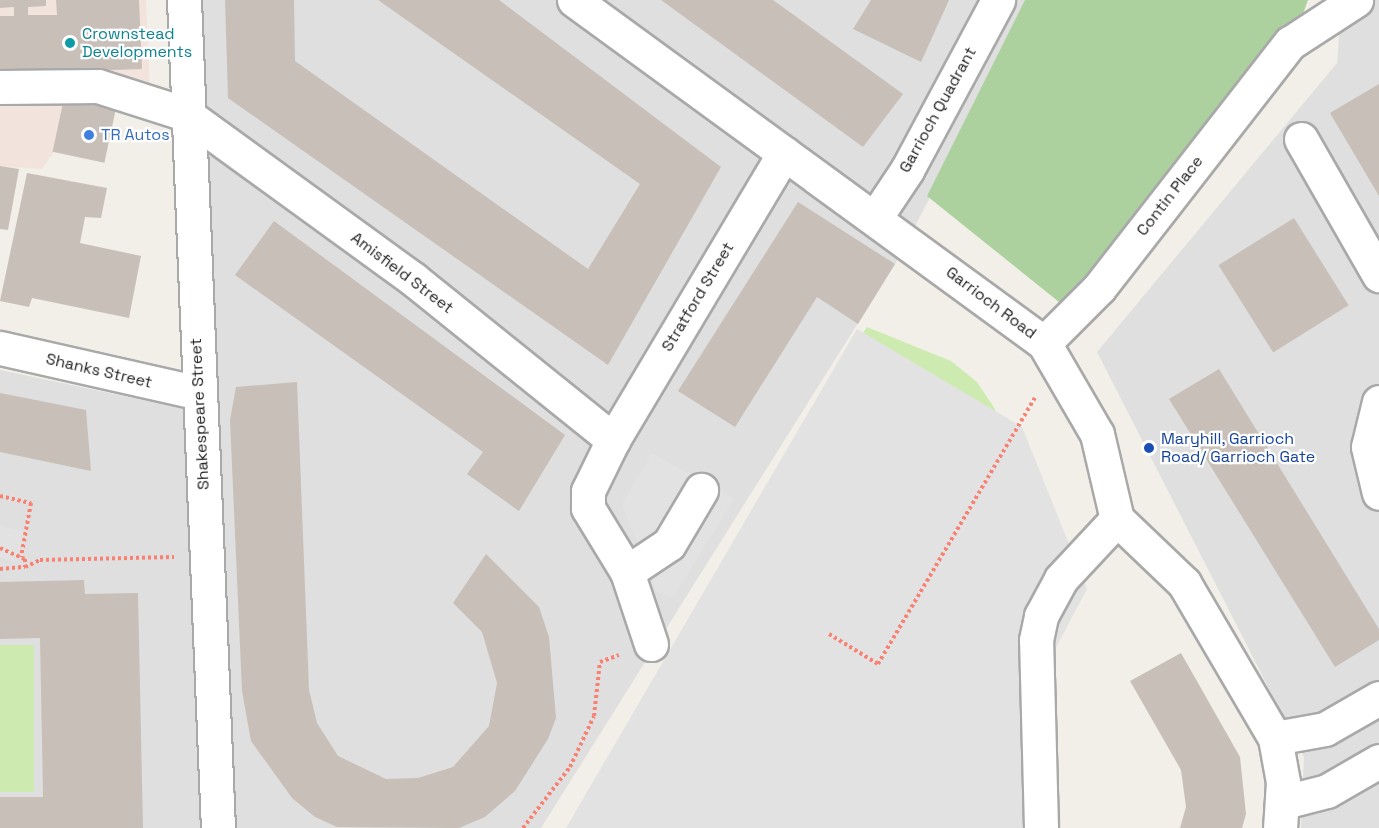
<!DOCTYPE html>
<style>
body{margin:0}
#map{position:relative;width:1379px;height:828px;overflow:hidden;background:#f2efe9;font-family:"Space Grotesk",sans-serif}
div>[style]{position:absolute}
[style*='--x']{left:calc(var(--x)*1px);top:calc(var(--y)*1px);width:calc(var(--w)*1px);rotate:calc(var(--a)*1deg)}
.residential>*{inset:0;background:#e0dfdf}
.military>*{inset:0;background:#f3e3dd}
.grass>*{inset:0;background:#cdebb0;transform-origin:0 0}
.forest>*{inset:0;background:#add19e}
.parking>*{inset:0;background:#e2e2e2}
.building>*{inset:0;background:#c7bfb8;transform-origin:0 0}
.path>*{height:4px;margin-top:-2px;transform-origin:0;background:repeating-linear-gradient(90deg,#fa8072 0 3px,transparent 0 6px)}
.roads{filter:drop-shadow(2px 0 #a9a9a9) drop-shadow(-2px 0 #a9a9a9) drop-shadow(0 2px #a9a9a9) drop-shadow(0 -2px #a9a9a9)}
.minor>*{height:33px;margin:-16.5px;padding:0 16.5px;transform-origin:16.5px;border-radius:16.5px;background:#fff}
.dots>*{width:16px;height:16px;translate:-50% -50%;box-sizing:border-box;border:3px solid #fff;border-radius:50%}
span{translate:-50% -50%;white-space:nowrap;text-align:center;line-height:1.15;-webkit-text-stroke:4.5px #fff;paint-order:stroke}
.culture-label{font-size:16px;color:#0d838f}
.left{translate:0 -50%;text-align:left}
.street-label{font-size:16px;color:#222}
.shop-label{font-size:16px;color:#366cbe}
.transit-label{font-size:16px;color:#164399}
</style>
<div id="map">
<div class="residential">
<div style="clip-path:polygon(187px 0,1034px 0,895px 264px,541px 828px,0 828px,0 370px,181px 408px)"></div>
<div style="clip-path:polygon(1342px 0,1379px 0,1379px 828px,1301px 828px,1304px 757px,1097px 352px,1337px 63px)"></div>
</div>
<div class="military">
<div style="clip-path:polygon(0 0,146px 0,151px 116px,64px 98px,54px 152px,42px 169px,0 166px)"></div>
</div>
<div class="grass">
<div style="clip-path:polygon(867px 327px,951px 361px,977px 382px,995px 409px,993px 432px,839px 369px)"></div>
<div style="left:0;top:645px;width:34px;height:147px"></div>
</div>
<div class="forest">
<div style="clip-path:polygon(1025px 0,1308px 0,1303px 14px,1069px 310px,927px 196px)"></div>
</div>
<div class="parking">
<div style="clip-path:polygon(857px 329px,1022px 427px,1087px 589px,1052px 655px,1061px 828px,566px 828px)"></div>
<div style="clip-path:polygon(652px 453px,734px 499px,673px 598px,656px 591px,622px 504px)"></div>
<div style="clip-path:polygon(0 526px,23px 531px,17px 562px,0 558px)"></div>
</div>
<div class="building">
<div style="clip-path:polygon(0 0,46px 0,46px 6px,28px 7px,28px 15px,57px 15px,56px 0,139px 0,142px 69px,0 74px,0 16px,14px 16px,14px 7px,0 8px)"></div>
<div style="clip-path:polygon(225px 0,294px 0,295px 61px,588px 269px,640px 184px,378px 0,499px 0,721px 167px,608px 365px,228px 98px)"></div>
<div style="clip-path:polygon(661px 0,773px 0,903px 94px,863px 147px)"></div>
<div style="clip-path:polygon(871px 0,949px 0,921px 62px,853px 29px)"></div>
<div style="clip-path:polygon(1379px 84px,1379px 196px,1330px 113px)"></div>
<div style="left:64px;top:98px;width:53px;height:55px;rotate:12deg"></div>
<div style="clip-path:polygon(0 166px,19px 169px,8px 230px,0 229px)"></div>
<div style="clip-path:polygon(27px 173px,107px 188px,101px 218px,85px 217px,80px 243px,141px 256px,129px 318px,32px 298px,29px 307px,0 301px)"></div>
<div style="clip-path:polygon(798px 202px,895px 264px,858px 324px,817px 297px,735px 427px,678px 391px)"></div>
<div style="left:1294px;top:218px;width:103px;height:89px;rotate:58deg"></div>
<div style="clip-path:polygon(274px 221px,565px 435px,519px 511px,467px 474px,483px 452px,235px 275px)"></div>
<div style="clip-path:polygon(1219px 369px,1379px 629px,1379px 640px,1335px 667px,1169px 399px)"></div>
<div style="clip-path:polygon(297px 382px,309px 690px,317px 723px,338px 756px,386px 779px,418px 778px,453px 767px,489px 726px,497px 683px,482px 632px,453px 603px,486px 554px,539px 607px,549px 637px,556px 718px,548px 739px,515px 791px,485px 817px,459px 828px,337px 827px,315px 817px,292px 798px,251px 741px,242px 691px,230px 420px,236px 387px)"></div>
<div style="clip-path:polygon(0 393px,86px 410px,91px 471px,0 452px)"></div>
<div style="clip-path:polygon(84px 580px,85px 594px,138px 593px,143px 828px,0 828px,0 797px,43px 797px,40px 638px,0 639px,0 582px)"></div>
<div style="clip-path:polygon(1181px 653px,1240px 757px,1246px 814px,1242px 828px,1180px 828px,1186px 807px,1181px 770px,1130px 681px)"></div>
</div>
<div class="path">
<div style="--x:0;--y:496;--w:32;--a:13"></div>
<div style="--x:31;--y:503;--w:55;--a:100.5"></div>
<div style="--x:0;--y:548;--w:27;--a:24"></div>
<div style="--x:25;--y:559;--w:8;--a:90"></div>
<div style="--x:0;--y:569;--w:25;--a:-5"></div>
<div style="--x:25;--y:567;--w:17;--a:-25"></div>
<div style="--x:40;--y:560;--w:134;--a:-1.3"></div>
<div style="--x:829;--y:634;--w:57;--a:31.5"></div>
<div style="--x:878;--y:664;--w:310;--a:-59.5"></div>
<div style="--x:523;--y:828;--w:77;--a:-52.4"></div>
<div style="--x:570;--y:767;--w:56;--a:-64.8"></div>
<div style="--x:594;--y:716;--w:54;--a:-83.7"></div>
<div style="--x:600;--y:662;--w:20;--a:-20"></div>
</div>
<div class="roads">
<div class="minor">
<div style="--x:184;--y:0;--w:829;--a:87.65"></div>
<div style="--x:574;--y:0;--w:582;--a:36.12"></div>
<div style="--x:1044;--y:343;--w:105;--a:59.8"></div>
<div style="--x:1097;--y:434;--w:87;--a:76.8"></div>
<div style="--x:1117;--y:519;--w:93;--a:43.7"></div>
<div style="--x:1184;--y:583;--w:180;--a:59.6"></div>
<div style="--x:1275;--y:738;--w:45;--a:79.7"></div>
<div style="--x:1283;--y:782;--w:46;--a:93.7"></div>
<div style="--x:0;--y:87;--w:98;--a:-0.6"></div>
<div style="--x:98;--y:86;--w:92;--a:17.7"></div>
<div style="--x:186;--y:114;--w:281;--a:36"></div>
<div style="--x:413;--y:279;--w:257;--a:38.8"></div>
<div style="--x:1301;--y:139;--w:157;--a:60.2"></div>
<div style="--x:875;--y:218;--w:58;--a:-56.3"></div>
<div style="--x:907;--y:170;--w:193;--a:-61.8"></div>
<div style="--x:1044;--y:343;--w:78;--a:-45"></div>
<div style="--x:1099;--y:288;--w:311;--a:-52.1"></div>
<div style="--x:1290;--y:43;--w:79;--a:-33.1"></div>
<div style="--x:0;--y:348;--w:204;--a:12.7"></div>
<div style="--x:1379;--y:402;--w:46;--a:103.7"></div>
<div style="--x:1368;--y:447;--w:47;--a:76.6"></div>
<div style="--x:627;--y:572;--w:50;--a:-33.7"></div>
<div style="--x:669;--y:544;--w:63;--a:-59.3"></div>
<div style="--x:651;--y:644;--w:76;--a:-108.4"></div>
<div style="--x:627;--y:572;--w:75;--a:-121.4"></div>
<div style="--x:588;--y:508;--w:17;--a:-90"></div>
<div style="--x:588;--y:491;--w:57;--a:-63.9"></div>
<div style="--x:613;--y:440;--w:334;--a:-59.2"></div>
<div style="--x:1275;--y:738;--w:51;--a:-10.2"></div>
<div style="--x:1325;--y:729;--w:62;--a:-29.9"></div>
<div style="--x:1284;--y:802;--w:44;--a:-14.3"></div>
<div style="--x:1327;--y:791;--w:60;--a:-30"></div>
<div style="--x:1041;--y:828;--w:188;--a:-91.5"></div>
<div style="--x:1036;--y:640;--w:25;--a:-78"></div>
<div style="--x:1041;--y:616;--w:42;--a:-61.6"></div>
<div style="--x:1061;--y:579;--w:82;--a:-47"></div>
</div>
</div>
<div class="dots">
<div style="left:70px;top:43px;background:#0f9aa8"></div>
<div style="left:89px;top:135px;background:#3f7fe0"></div>
<div style="left:1149px;top:448px;background:#1a4fb4"></div>
</div>
<div class="culture-label">
<span class="left" style="left:82px;top:43px">Crownstead<br>Developments</span>
</div>
<div class="street-label">
<span style="left:938px;top:110px;rotate:-61deg">Garrioch Quadrant</span>
<span style="left:1170px;top:196px;rotate:-52deg">Contin Place</span>
<span style="left:402px;top:273px;rotate:37deg">Amisfield Street</span>
<span style="left:698px;top:297px;rotate:-59deg">Stratford Street</span>
<span style="left:991px;top:303px;rotate:37deg">Garrioch Road</span>
<span style="left:99px;top:371px;rotate:13deg">Shanks Street</span>
<span style="left:200px;top:414px;rotate:-93deg">Shakespeare Street</span>
</div>
<div class="shop-label">
<span class="left" style="left:101px;top:135px">TR Autos</span>
</div>
<div class="transit-label">
<span class="left" style="left:1161px;top:448px">Maryhill, Garrioch<br>Road/ Garrioch Gate</span>
</div>
</div>
